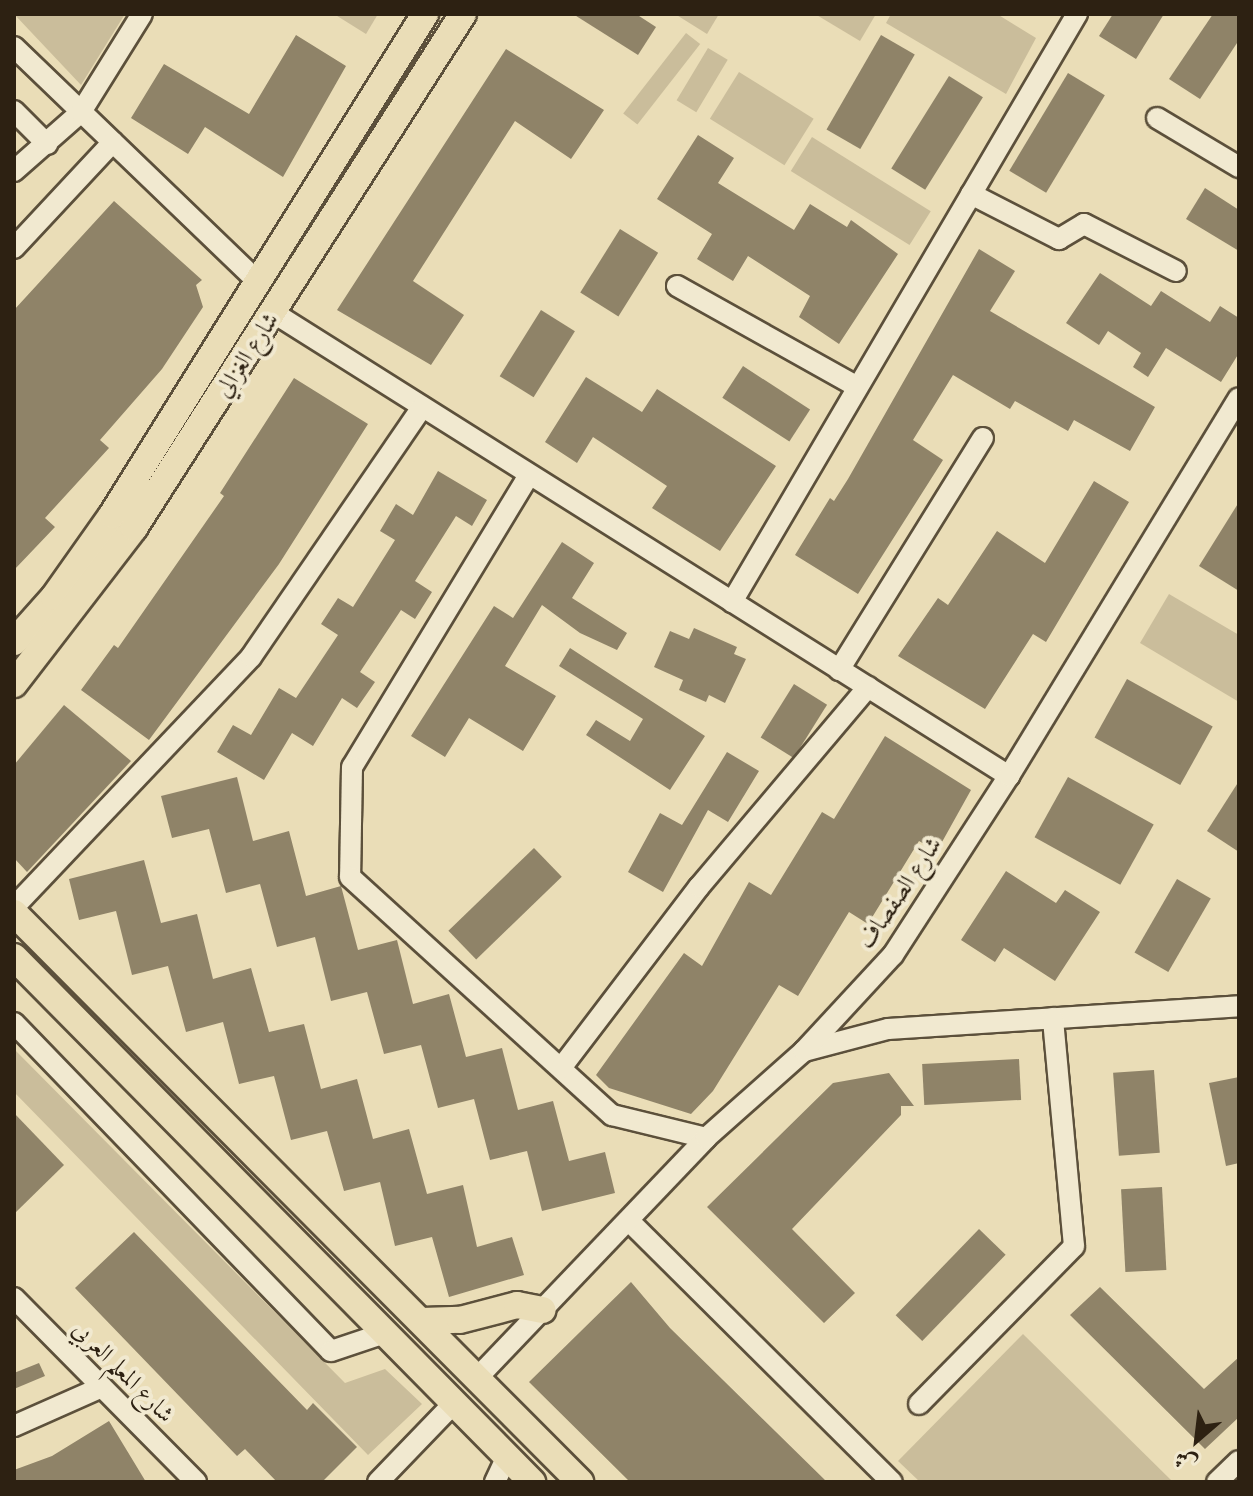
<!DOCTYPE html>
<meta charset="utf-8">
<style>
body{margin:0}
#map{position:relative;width:1253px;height:1496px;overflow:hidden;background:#eaddb7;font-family:"IM FELL French Canon",Amiri,serif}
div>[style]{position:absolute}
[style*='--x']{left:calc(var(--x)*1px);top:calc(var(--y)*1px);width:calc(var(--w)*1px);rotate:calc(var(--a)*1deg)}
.green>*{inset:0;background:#cabd9b;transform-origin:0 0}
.building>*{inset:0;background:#8f8368;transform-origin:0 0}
.roads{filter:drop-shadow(2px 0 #5c503b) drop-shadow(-2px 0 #5c503b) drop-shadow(0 2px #5c503b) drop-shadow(0 -2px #5c503b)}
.minor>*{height:20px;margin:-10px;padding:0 10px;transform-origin:10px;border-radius:10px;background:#f1e9d0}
.major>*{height:26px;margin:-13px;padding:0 13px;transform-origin:13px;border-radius:13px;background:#eaddb7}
span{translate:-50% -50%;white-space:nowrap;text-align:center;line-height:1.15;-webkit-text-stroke:8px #f1e9d0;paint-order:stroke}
.street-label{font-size:24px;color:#2d2112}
.frame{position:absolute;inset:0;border:16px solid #2d2112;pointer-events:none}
.north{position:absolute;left:1157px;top:1400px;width:80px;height:80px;-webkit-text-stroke:6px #f1e9d0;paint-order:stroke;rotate:208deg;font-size:22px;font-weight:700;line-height:32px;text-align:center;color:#2d2112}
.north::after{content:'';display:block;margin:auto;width:28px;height:36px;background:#2d2112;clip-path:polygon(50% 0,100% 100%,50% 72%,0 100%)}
</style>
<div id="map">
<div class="green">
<div style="clip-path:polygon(14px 14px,125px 14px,81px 85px)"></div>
<div style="clip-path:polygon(334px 14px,378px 14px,366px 34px)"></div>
<div style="clip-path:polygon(675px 14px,719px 14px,707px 34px)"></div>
<div style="clip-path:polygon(815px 14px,876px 14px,860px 41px)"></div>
<div style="clip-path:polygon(891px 14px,997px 14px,1036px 38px,1006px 94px,886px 23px)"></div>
<div style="left:686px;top:33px;width:18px;height:102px;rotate:38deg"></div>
<div style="left:708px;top:48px;width:23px;height:61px;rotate:31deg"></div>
<div style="left:739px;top:72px;width:88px;height:55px;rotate:32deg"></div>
<div style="left:812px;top:137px;width:140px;height:40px;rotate:32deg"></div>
<div style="clip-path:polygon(1169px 594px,1239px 635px,1239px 702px,1140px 643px)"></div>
<div style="clip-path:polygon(14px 1049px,345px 1383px,385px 1369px,422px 1404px,368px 1455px,14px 1092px)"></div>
<div style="clip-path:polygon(1023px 1334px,1173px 1482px,920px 1482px,898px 1461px)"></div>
</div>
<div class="building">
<div style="clip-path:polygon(573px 14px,636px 14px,656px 27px,638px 55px)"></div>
<div style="clip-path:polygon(1113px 14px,1164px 14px,1136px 59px,1099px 36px)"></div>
<div style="clip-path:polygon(1213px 14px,1239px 14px,1239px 40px,1200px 99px,1169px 79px)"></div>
<div style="clip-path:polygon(296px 35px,346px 66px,283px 177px,205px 127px,188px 154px,131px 118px,164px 64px,249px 114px)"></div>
<div style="left:881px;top:35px;width:39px;height:109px;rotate:30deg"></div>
<div style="clip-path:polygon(506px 49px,604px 110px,571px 159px,515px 121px,413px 281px,464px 315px,431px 365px,337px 310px)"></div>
<div style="left:1068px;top:73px;width:43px;height:114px;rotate:31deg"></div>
<div style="left:949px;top:76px;width:40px;height:109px;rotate:32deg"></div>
<div style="clip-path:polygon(698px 135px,734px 158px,718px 183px,794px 230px,810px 204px,847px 227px,851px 220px,898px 254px,839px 344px,799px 317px,810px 296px,748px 256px,733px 281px,697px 259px,712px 234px,657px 199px)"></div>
<div style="clip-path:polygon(1205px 188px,1239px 210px,1239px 251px,1186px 219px)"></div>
<div style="clip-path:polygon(114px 201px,202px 280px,196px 285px,203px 307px,162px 369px,100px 440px,109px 448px,45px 518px,55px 527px,14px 570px,14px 310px)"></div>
<div style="left:620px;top:229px;width:45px;height:75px;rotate:32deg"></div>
<div style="clip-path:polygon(979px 249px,1015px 271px,990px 311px,1155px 407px,1130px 451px,1074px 420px,1068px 431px,1015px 401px,1010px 409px,953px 375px,913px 440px,943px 460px,858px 594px,795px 555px,830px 498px,834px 501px,848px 479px)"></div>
<div style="clip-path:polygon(1100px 273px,1151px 306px,1161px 291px,1210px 322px,1220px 306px,1239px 318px,1239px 353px,1221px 382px,1166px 348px,1148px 377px,1133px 367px,1141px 353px,1108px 331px,1099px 345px,1066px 323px)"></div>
<div style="left:541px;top:310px;width:40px;height:78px;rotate:32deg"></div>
<div style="left:743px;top:366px;width:80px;height:38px;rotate:33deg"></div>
<div style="clip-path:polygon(586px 377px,642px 412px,657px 389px,776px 466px,720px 551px,652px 508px,667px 486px,593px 437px,577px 463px,545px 442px)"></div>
<div style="clip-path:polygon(294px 378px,368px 424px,279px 564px,149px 740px,81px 690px,114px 645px,118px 648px,224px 496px,220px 493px)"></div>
<div style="clip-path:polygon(438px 471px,487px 500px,472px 526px,456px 516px,415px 581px,432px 592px,415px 619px,401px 610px,360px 672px,375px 682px,357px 708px,342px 698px,313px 746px,292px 733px,264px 780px,217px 752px,233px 725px,251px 735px,279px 688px,296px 698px,338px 635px,321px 624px,338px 598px,353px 607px,395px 540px,380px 531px,396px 504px,413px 515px)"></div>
<div style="clip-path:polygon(1094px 481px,1129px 502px,1046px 642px,1033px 634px,985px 709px,898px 656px,938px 598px,948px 605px,997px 531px,1045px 563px)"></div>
<div style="clip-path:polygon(1239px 502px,1239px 591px,1199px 566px)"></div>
<div style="clip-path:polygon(562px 542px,594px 563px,572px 598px,627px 633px,617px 650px,580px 633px,542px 605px,505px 666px,556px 696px,523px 751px,469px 718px,445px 757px,411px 736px,494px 606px,513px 618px)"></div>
<div style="clip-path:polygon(694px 628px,737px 647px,734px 654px,746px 659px,725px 703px,709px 695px,706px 702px,679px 690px,683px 680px,654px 667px,670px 631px,689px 639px)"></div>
<div style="clip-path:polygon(570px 648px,705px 736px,670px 790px,586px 735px,596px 720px,630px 741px,643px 719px,559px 666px)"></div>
<div style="left:1127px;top:679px;width:98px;height:67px;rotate:29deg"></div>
<div style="left:794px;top:684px;width:39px;height:63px;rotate:32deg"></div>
<div style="clip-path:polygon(64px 705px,131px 761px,27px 872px,14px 858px,14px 765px)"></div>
<div style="clip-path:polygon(885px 736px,971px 790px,937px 851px,919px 841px,868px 924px,849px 912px,798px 996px,779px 985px,713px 1091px,691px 1114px,609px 1088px,596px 1075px,684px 953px,702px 966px,749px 882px,771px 895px,822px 812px,834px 819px)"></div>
<div style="clip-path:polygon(727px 752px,759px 771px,728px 822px,708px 810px,663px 892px,628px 872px,660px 813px,682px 825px)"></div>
<div style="clip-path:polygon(237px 777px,253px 841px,289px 831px,306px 896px,341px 886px,358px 950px,397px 940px,413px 1004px,449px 994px,466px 1057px,502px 1048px,518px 1110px,553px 1101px,569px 1161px,605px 1152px,615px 1193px,542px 1211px,527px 1151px,490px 1160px,474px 1099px,438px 1108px,421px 1045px,384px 1054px,367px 992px,331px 1001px,315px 937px,277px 947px,260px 884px,226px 893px,209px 829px,172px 838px,161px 796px)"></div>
<div style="left:1068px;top:777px;width:98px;height:69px;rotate:29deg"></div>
<div style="clip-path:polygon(1239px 781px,1239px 852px,1207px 831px)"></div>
<div style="left:534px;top:848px;width:40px;height:119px;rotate:46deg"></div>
<div style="clip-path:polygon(144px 860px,161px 923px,197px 914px,213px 979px,251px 968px,269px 1032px,304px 1024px,321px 1089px,357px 1079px,373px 1139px,409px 1129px,427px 1194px,463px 1185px,477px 1247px,512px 1237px,524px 1275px,449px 1297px,432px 1237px,395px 1246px,380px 1182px,344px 1191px,327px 1131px,291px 1140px,274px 1076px,239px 1084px,223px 1022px,186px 1032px,168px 966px,132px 975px,116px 911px,79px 920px,69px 879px)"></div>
<div style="clip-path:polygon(1006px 871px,1056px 903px,1065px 890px,1100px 912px,1055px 981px,1004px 948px,995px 962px,961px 940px)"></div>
<div style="left:1177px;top:879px;width:39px;height:85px;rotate:30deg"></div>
<div style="left:1019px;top:1059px;width:41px;height:97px;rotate:87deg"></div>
<div style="left:1154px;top:1070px;width:83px;height:41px;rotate:86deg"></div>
<div style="clip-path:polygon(889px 1073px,914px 1106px,901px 1106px,901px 1115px,792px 1229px,855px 1293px,824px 1323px,707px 1207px,833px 1083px)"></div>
<div style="clip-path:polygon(1239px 1077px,1239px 1163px,1226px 1166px,1209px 1083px)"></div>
<div style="clip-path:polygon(14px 1113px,64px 1165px,14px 1214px)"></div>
<div style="left:1162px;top:1187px;width:83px;height:41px;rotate:87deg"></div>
<div style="left:979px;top:1229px;width:37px;height:120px;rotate:44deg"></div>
<div style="clip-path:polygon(134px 1232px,307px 1410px,313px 1403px,357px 1447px,322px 1482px,277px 1482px,245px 1449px,237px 1456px,75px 1288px)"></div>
<div style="clip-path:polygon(631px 1282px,670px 1328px,827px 1482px,630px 1482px,529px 1382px)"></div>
<div style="clip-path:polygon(1100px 1287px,1204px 1389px,1239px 1357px,1239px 1417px,1205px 1449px,1070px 1315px)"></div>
<div style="clip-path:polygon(39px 1363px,45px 1376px,14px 1389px,14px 1373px)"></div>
<div style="clip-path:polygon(109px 1421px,146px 1482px,14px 1482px,14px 1470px,52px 1456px)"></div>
</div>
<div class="roads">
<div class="minor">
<div style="--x:14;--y:47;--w:340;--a:43.9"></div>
<div style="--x:14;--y:111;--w:47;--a:45"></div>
<div style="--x:1157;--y:118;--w:96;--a:30.9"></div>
<div style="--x:14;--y:171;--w:89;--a:-41.4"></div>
<div style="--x:81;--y:112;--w:115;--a:-58.1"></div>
<div style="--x:971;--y:194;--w:99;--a:27.1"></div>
<div style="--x:1059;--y:239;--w:29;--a:-31"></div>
<div style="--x:1084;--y:224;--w:103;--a:27.1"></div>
<div style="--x:14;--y:248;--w:145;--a:-47"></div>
<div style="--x:677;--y:286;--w:207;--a:29.2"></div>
<div style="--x:274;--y:313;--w:869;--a:32.21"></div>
<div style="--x:529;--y:475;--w:341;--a:121.2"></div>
<div style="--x:352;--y:767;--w:110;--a:91"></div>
<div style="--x:350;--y:877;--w:354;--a:42.3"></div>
<div style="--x:612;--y:1115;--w:97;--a:13.7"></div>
<div style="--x:732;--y:602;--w:682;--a:-59.6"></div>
<div style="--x:839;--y:670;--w:273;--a:-58.2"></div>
<div style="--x:14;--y:907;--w:344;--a:-46.5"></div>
<div style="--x:251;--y:657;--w:303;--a:-55.6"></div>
<div style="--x:14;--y:1023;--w:456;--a:46"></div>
<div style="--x:331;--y:1351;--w:57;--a:-18.4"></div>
<div style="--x:804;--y:1051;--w:87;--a:-14.7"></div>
<div style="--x:888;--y:1029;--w:352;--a:-3.7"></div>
<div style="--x:561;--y:1068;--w:228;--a:-52.7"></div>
<div style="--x:699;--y:887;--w:262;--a:-49.8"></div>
<div style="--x:630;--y:1222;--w:369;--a:44.8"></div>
<div style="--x:14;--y:1298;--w:259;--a:45.3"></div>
<div style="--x:478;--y:1377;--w:330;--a:-46.3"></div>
<div style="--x:706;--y:1138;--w:131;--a:-41.6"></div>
<div style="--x:804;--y:1051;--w:131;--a:-47.2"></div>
<div style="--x:893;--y:955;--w:213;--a:-57.1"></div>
<div style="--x:1009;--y:776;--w:442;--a:-58.7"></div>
<div style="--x:919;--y:1404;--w:221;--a:-45.5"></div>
<div style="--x:1074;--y:1246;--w:229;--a:-95.3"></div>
<div style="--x:14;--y:1426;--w:96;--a:-23.9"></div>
<div style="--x:378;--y:1482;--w:110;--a:-46.1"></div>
<div style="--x:495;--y:1482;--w:29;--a:-65"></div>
<div style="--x:1217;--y:1482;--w:30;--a:-44"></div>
</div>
<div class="major">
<div style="--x:14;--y:642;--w:60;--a:-48.4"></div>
<div style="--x:54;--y:597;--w:100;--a:-54.7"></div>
<div style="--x:112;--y:515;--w:591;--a:-58"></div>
<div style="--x:14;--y:684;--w:197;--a:-52.4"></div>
<div style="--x:134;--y:528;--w:610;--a:-57.38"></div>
<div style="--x:14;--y:913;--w:803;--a:45.15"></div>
<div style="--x:14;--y:957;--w:738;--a:45.38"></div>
<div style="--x:422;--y:1321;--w:38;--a:-2"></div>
<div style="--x:460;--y:1320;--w:59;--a:-14.7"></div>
<div style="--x:517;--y:1305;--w:26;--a:11"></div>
</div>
</div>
<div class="street-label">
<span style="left:247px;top:355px;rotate:-57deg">شارع الغزالي</span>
<span style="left:900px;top:893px;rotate:-56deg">شارع الصفصاف</span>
<span style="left:123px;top:1372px;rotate:45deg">شارع المعلم العربي</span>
</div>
<div class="frame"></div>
<div class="north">ش</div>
</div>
